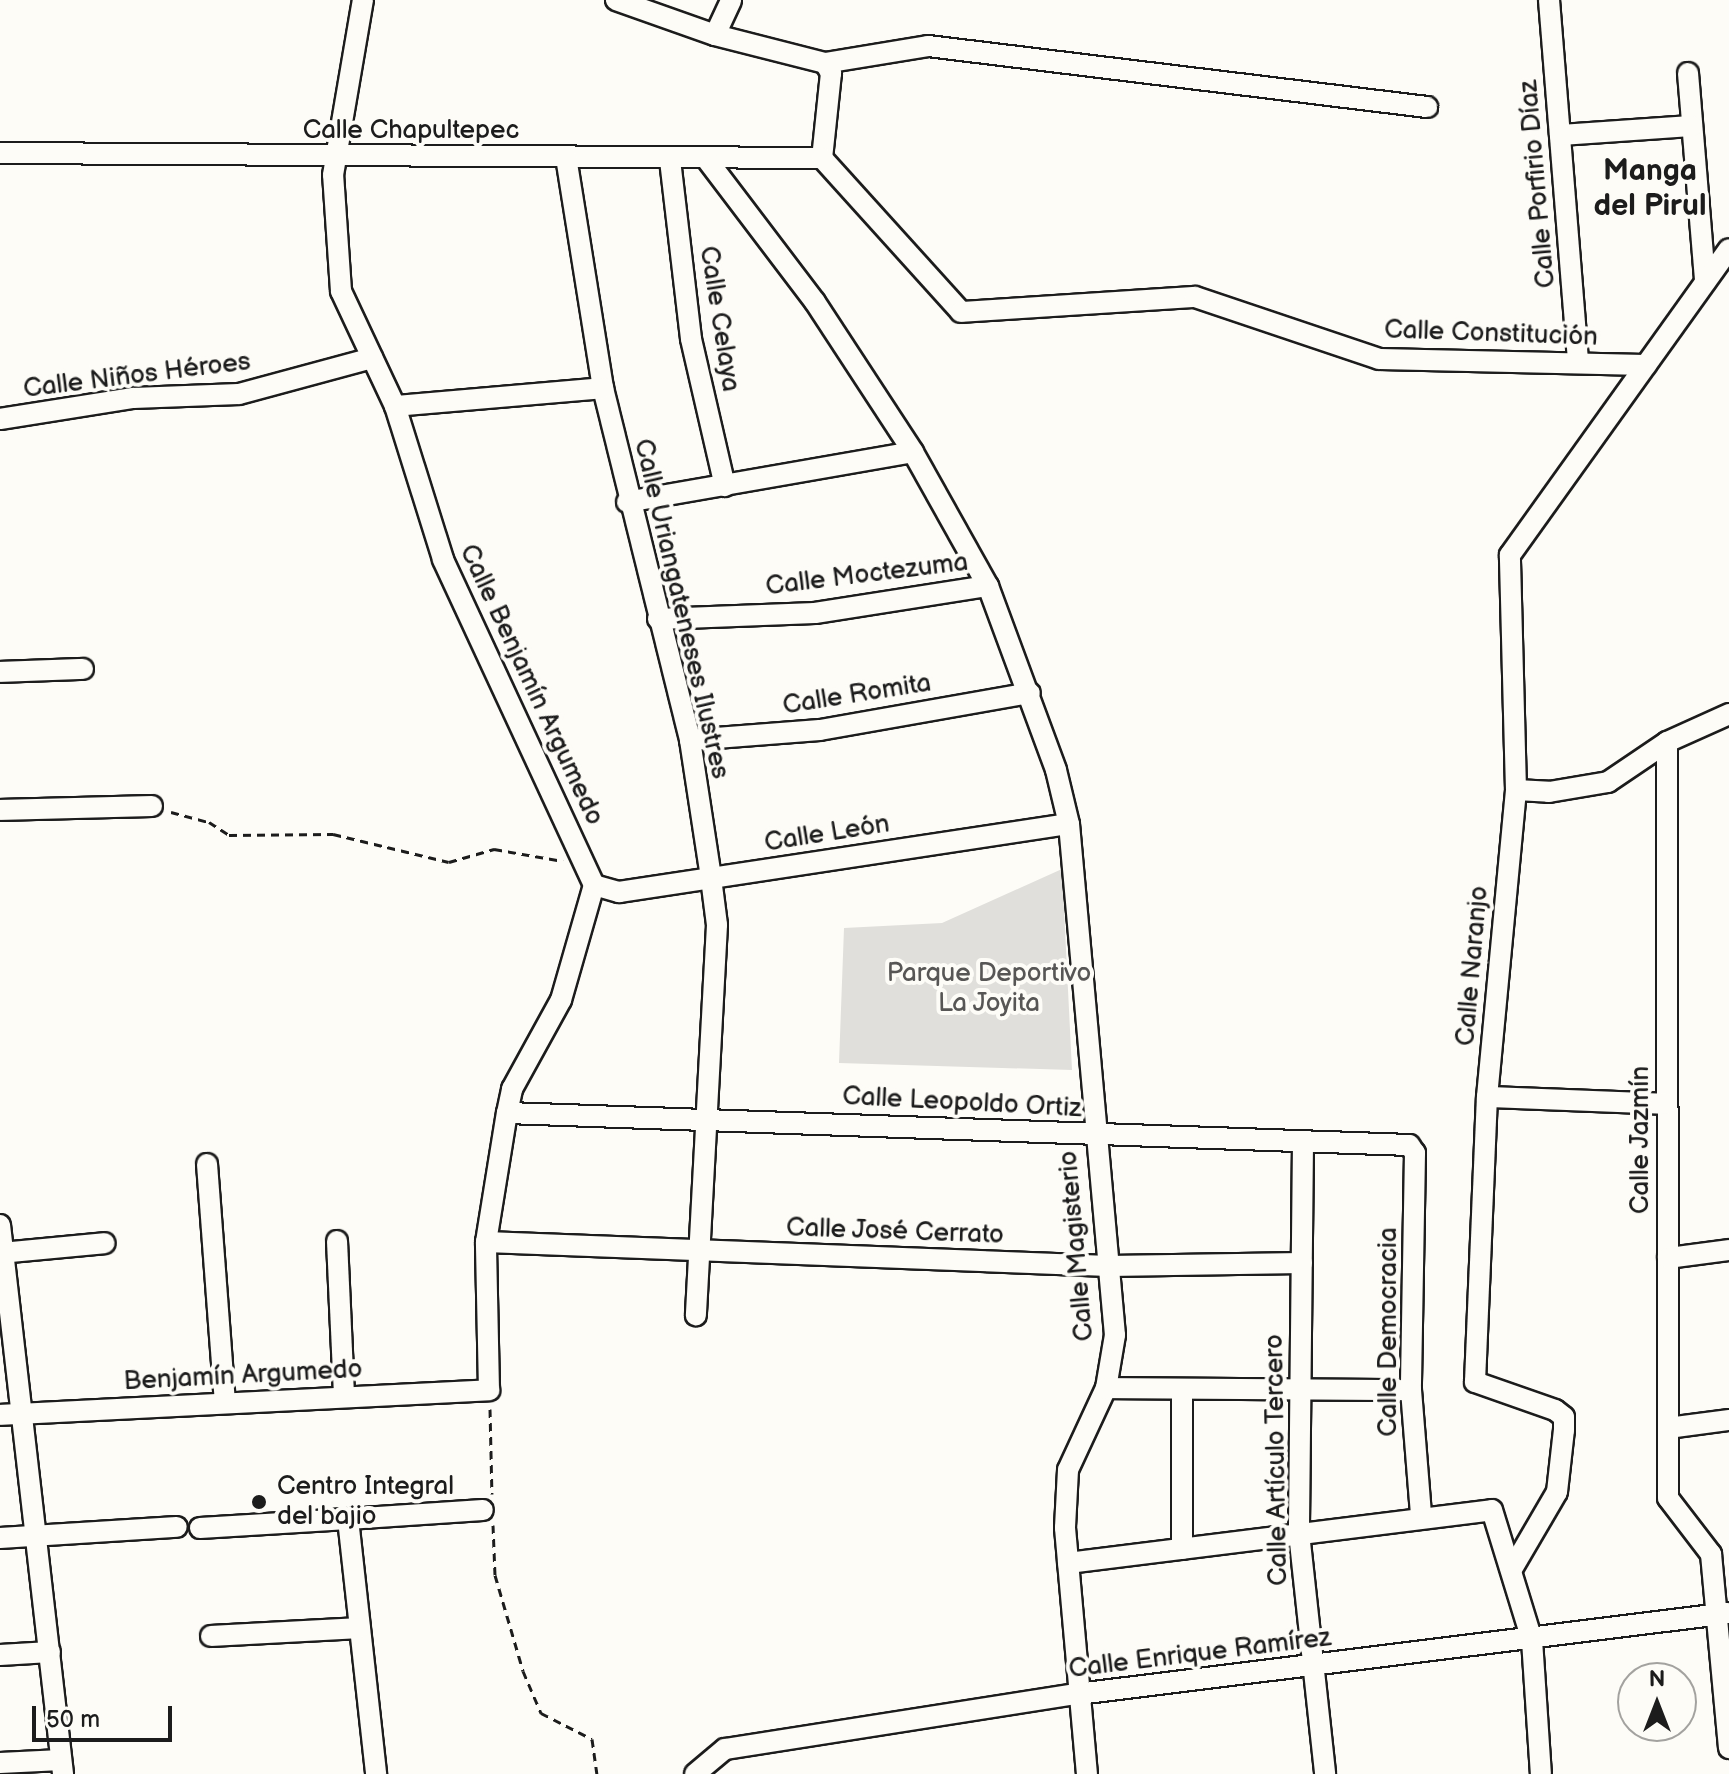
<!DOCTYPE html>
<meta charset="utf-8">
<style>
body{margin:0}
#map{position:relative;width:1729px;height:1774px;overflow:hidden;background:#fdfcf7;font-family:"Balsamiq Sans",sans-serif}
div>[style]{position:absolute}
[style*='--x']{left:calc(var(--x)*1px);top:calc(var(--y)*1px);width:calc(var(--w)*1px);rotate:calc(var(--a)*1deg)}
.green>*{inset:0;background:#e0dfdb}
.path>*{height:3px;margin-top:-1.5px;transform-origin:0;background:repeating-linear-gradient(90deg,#1c1c1c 0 8px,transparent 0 14px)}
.roads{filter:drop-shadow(2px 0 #1c1c1c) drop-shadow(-2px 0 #1c1c1c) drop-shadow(0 2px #1c1c1c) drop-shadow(0 -2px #1c1c1c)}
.street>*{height:20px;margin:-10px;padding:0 10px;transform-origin:10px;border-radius:10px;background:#fdfcf7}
.dots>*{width:22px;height:22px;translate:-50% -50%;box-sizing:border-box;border:4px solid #fdfcf7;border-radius:50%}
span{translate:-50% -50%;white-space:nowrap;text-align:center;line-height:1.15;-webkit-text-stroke:8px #fdfcf7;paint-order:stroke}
.street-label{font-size:26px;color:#1c1c1c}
.park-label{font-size:26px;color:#575655}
.poi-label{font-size:26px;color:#1c1c1c}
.left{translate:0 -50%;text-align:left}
.quarter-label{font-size:30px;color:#1c1c1c;font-weight:700}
.north{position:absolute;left:1617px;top:1662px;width:80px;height:80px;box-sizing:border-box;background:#fdfcf7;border:2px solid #a3a29f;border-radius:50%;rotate:0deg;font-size:22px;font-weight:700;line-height:32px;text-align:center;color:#1c1c1c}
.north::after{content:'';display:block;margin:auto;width:28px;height:36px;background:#1c1c1c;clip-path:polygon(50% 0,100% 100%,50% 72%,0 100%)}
.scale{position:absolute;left:32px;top:1706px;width:140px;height:36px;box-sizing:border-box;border:4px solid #1c1c1c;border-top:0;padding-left:10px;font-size:24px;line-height:28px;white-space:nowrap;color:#1c1c1c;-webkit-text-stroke:6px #fdfcf7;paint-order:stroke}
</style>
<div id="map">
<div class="green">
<div style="clip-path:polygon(1062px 869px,1072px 1070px,839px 1063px,844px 928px,942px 923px)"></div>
</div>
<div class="path">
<div style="--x:171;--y:812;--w:39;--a:15"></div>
<div style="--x:209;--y:822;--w:24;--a:33"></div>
<div style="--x:229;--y:835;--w:104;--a:-0.6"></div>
<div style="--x:333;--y:834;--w:119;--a:13.6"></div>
<div style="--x:449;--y:862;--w:47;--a:-16.1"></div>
<div style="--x:494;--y:849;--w:70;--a:9.9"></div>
<div style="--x:490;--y:1409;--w:85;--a:88.7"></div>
<div style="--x:493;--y:1525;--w:50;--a:87.7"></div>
<div style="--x:495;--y:1575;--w:100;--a:73.7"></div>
<div style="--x:523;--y:1671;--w:46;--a:66.8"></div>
<div style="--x:541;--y:1713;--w:57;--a:27"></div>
<div style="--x:592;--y:1739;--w:35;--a:82"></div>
</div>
<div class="roads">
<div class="street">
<div style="--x:616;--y:0;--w:105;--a:19.5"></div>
<div style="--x:715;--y:35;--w:114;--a:14.3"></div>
<div style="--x:825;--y:63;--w:12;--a:59"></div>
<div style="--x:831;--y:73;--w:85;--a:96"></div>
<div style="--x:1549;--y:0;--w:364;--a:85.4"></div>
<div style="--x:715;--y:35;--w:38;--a:-65"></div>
<div style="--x:825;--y:63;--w:104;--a:-9.4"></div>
<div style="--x:928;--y:46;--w:503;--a:6.97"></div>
<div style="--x:1688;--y:73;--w:209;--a:85.3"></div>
<div style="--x:1560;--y:135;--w:132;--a:-3.9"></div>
<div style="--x:0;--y:153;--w:822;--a:0.35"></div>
<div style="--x:566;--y:157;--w:234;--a:80.9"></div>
<div style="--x:603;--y:388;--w:363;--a:76.1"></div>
<div style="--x:690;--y:740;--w:140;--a:81.3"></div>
<div style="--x:711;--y:878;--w:47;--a:82.7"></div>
<div style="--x:717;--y:925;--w:391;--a:93.1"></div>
<div style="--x:822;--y:158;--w:207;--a:47.9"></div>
<div style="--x:961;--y:312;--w:234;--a:-3.7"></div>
<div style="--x:1195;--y:297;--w:194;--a:18.6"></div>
<div style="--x:1379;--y:359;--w:267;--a:1.3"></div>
<div style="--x:670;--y:160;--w:180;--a:83.3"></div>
<div style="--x:691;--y:339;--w:151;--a:77"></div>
<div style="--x:708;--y:161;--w:177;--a:52.8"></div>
<div style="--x:815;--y:302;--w:179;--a:56.8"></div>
<div style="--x:913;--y:452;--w:154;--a:60.8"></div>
<div style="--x:988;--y:586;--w:196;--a:69.7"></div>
<div style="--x:1056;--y:770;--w:56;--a:76.5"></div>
<div style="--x:1069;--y:824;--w:513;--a:84.86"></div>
<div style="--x:1115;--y:1335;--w:54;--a:99.6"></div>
<div style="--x:1106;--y:1388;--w:90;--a:114.9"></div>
<div style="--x:1068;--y:1470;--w:58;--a:93"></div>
<div style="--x:1065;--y:1528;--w:247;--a:84.9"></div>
<div style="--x:395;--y:406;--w:209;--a:-4.9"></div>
<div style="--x:0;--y:419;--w:135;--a:-9"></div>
<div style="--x:133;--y:398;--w:106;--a:-2.2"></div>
<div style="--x:239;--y:394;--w:138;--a:-15.1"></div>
<div style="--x:627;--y:502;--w:290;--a:-9.9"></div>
<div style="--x:658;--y:619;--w:157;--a:-2.2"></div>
<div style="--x:815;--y:613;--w:175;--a:-8.9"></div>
<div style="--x:0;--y:672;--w:83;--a:-2.1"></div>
<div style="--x:690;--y:740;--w:130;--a:-4.4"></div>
<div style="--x:820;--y:730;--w:213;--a:-10"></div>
<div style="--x:1667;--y:742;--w:756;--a:89.92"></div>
<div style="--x:1668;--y:1498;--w:71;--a:52.5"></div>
<div style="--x:1711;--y:1554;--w:195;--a:84.7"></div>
<div style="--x:1516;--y:790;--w:33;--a:3"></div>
<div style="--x:1549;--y:792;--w:60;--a:-9.6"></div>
<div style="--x:1608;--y:782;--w:71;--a:-34.1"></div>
<div style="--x:1667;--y:742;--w:68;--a:-24.3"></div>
<div style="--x:0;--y:810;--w:152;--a:-1.5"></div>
<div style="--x:594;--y:885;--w:26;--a:16"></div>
<div style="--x:619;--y:892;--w:455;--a:-8.6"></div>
<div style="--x:1487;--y:1097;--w:179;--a:2.2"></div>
<div style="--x:507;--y:1113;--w:903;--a:2.03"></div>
<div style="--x:1409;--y:1145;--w:10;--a:53"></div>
<div style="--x:1415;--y:1153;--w:237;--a:91"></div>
<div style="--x:1411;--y:1390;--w:125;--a:85.4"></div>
<div style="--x:1303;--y:1143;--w:390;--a:90.6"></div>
<div style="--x:1299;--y:1533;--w:242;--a:83.8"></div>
<div style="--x:207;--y:1164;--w:239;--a:85.7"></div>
<div style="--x:0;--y:1225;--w:553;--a:83.45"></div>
<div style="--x:337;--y:1241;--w:155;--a:87.4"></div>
<div style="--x:486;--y:1242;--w:623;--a:2.21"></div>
<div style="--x:1109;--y:1266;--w:193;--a:-0.9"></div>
<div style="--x:0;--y:1253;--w:105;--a:-5.4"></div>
<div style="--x:1668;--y:1258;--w:62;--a:-7.5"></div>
<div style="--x:1106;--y:1388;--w:305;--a:0.4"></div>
<div style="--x:0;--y:1415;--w:490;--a:-2.9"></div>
<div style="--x:489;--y:1390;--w:148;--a:-91.2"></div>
<div style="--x:486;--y:1242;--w:131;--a:-80.8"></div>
<div style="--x:507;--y:1113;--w:25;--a:-78"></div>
<div style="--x:512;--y:1089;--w:102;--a:-61.2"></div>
<div style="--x:561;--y:1000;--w:120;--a:-74"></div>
<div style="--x:594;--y:885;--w:359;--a:-114.9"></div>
<div style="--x:443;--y:559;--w:160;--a:-107.4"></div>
<div style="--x:395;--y:406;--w:127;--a:-115.2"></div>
<div style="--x:341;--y:291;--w:116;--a:-93.9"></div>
<div style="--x:333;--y:175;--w:178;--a:-80.3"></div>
<div style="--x:1668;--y:1428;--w:62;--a:-7.5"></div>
<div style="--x:348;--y:1519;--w:135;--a:-3.8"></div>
<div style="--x:200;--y:1528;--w:148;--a:-3.5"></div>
<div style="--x:348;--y:1519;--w:257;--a:83.7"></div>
<div style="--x:0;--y:1538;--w:177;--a:-3.6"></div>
<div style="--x:1182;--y:1549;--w:160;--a:-90"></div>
<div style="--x:1068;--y:1563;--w:427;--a:-7.1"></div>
<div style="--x:1492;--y:1510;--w:136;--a:72.9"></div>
<div style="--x:1532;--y:1640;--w:134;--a:86.2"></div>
<div style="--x:1512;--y:1569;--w:89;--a:-59.7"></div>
<div style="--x:1557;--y:1492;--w:62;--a:-83.6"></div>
<div style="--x:1564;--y:1430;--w:13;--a:-90"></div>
<div style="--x:1564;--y:1417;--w:11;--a:-142"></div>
<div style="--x:1555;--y:1410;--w:85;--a:-160.7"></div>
<div style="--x:1475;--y:1382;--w:285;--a:-87.6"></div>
<div style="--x:1487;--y:1097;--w:308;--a:-84.6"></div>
<div style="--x:1516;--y:790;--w:235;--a:-91.5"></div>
<div style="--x:1510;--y:555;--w:376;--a:-54.4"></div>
<div style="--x:211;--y:1636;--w:149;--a:-3.1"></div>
<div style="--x:0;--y:1655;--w:50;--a:-3.4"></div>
<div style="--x:0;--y:1763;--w:61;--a:-2.8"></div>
<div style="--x:695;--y:1774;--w:39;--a:-40"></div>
<div style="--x:725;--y:1749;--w:357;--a:-8.9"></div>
<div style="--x:1078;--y:1694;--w:656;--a:-7.09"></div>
</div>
</div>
<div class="dots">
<div style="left:259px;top:1502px;background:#1c1c1c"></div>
</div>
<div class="street-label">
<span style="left:411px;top:131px">Calle Chapultepec</span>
<span style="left:1538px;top:184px;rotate:-95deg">Calle Porfirio Díaz</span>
<span style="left:719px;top:319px;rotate:81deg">Calle Celaya</span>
<span style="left:1491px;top:334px;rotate:2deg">Calle Constitución</span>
<span style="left:137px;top:376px;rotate:-7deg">Calle Niños Héroes</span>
<span style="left:867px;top:575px;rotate:-7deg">Calle Moctezuma</span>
<span style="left:681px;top:609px;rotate:77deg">Calle Uriangateneses Ilustres</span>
<span style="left:531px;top:685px;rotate:65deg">Calle Benjamín Argumedo</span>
<span style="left:857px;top:695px;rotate:-9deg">Calle Romita</span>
<span style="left:827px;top:834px;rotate:-9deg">Calle León</span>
<span style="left:1473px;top:966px;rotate:-85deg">Calle Naranjo</span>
<span style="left:962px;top:1103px;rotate:3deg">Calle Leopoldo Ortiz</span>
<span style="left:1641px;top:1140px;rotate:-90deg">Calle Jazmín</span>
<span style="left:895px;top:1232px;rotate:2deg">Calle José Cerrato</span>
<span style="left:1077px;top:1246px;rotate:-95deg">Calle Magisterio</span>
<span style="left:1389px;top:1332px;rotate:-90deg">Calle Democracia</span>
<span style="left:243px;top:1376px;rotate:-3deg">Benjamín Argumedo</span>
<span style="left:1277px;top:1460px;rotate:-91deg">Calle Artículo Tercero</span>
<span style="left:1200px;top:1654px;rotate:-7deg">Calle Enrique Ramírez</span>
</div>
<div class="park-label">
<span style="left:989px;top:989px">Parque Deportivo<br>La Joyita</span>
</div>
<div class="poi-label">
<span class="left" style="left:277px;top:1502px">Centro Integral<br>del bajio</span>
</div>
<div class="quarter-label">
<span style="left:1650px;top:188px">Manga<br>del Pirul</span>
</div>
<div class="north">N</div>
<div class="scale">50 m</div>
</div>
